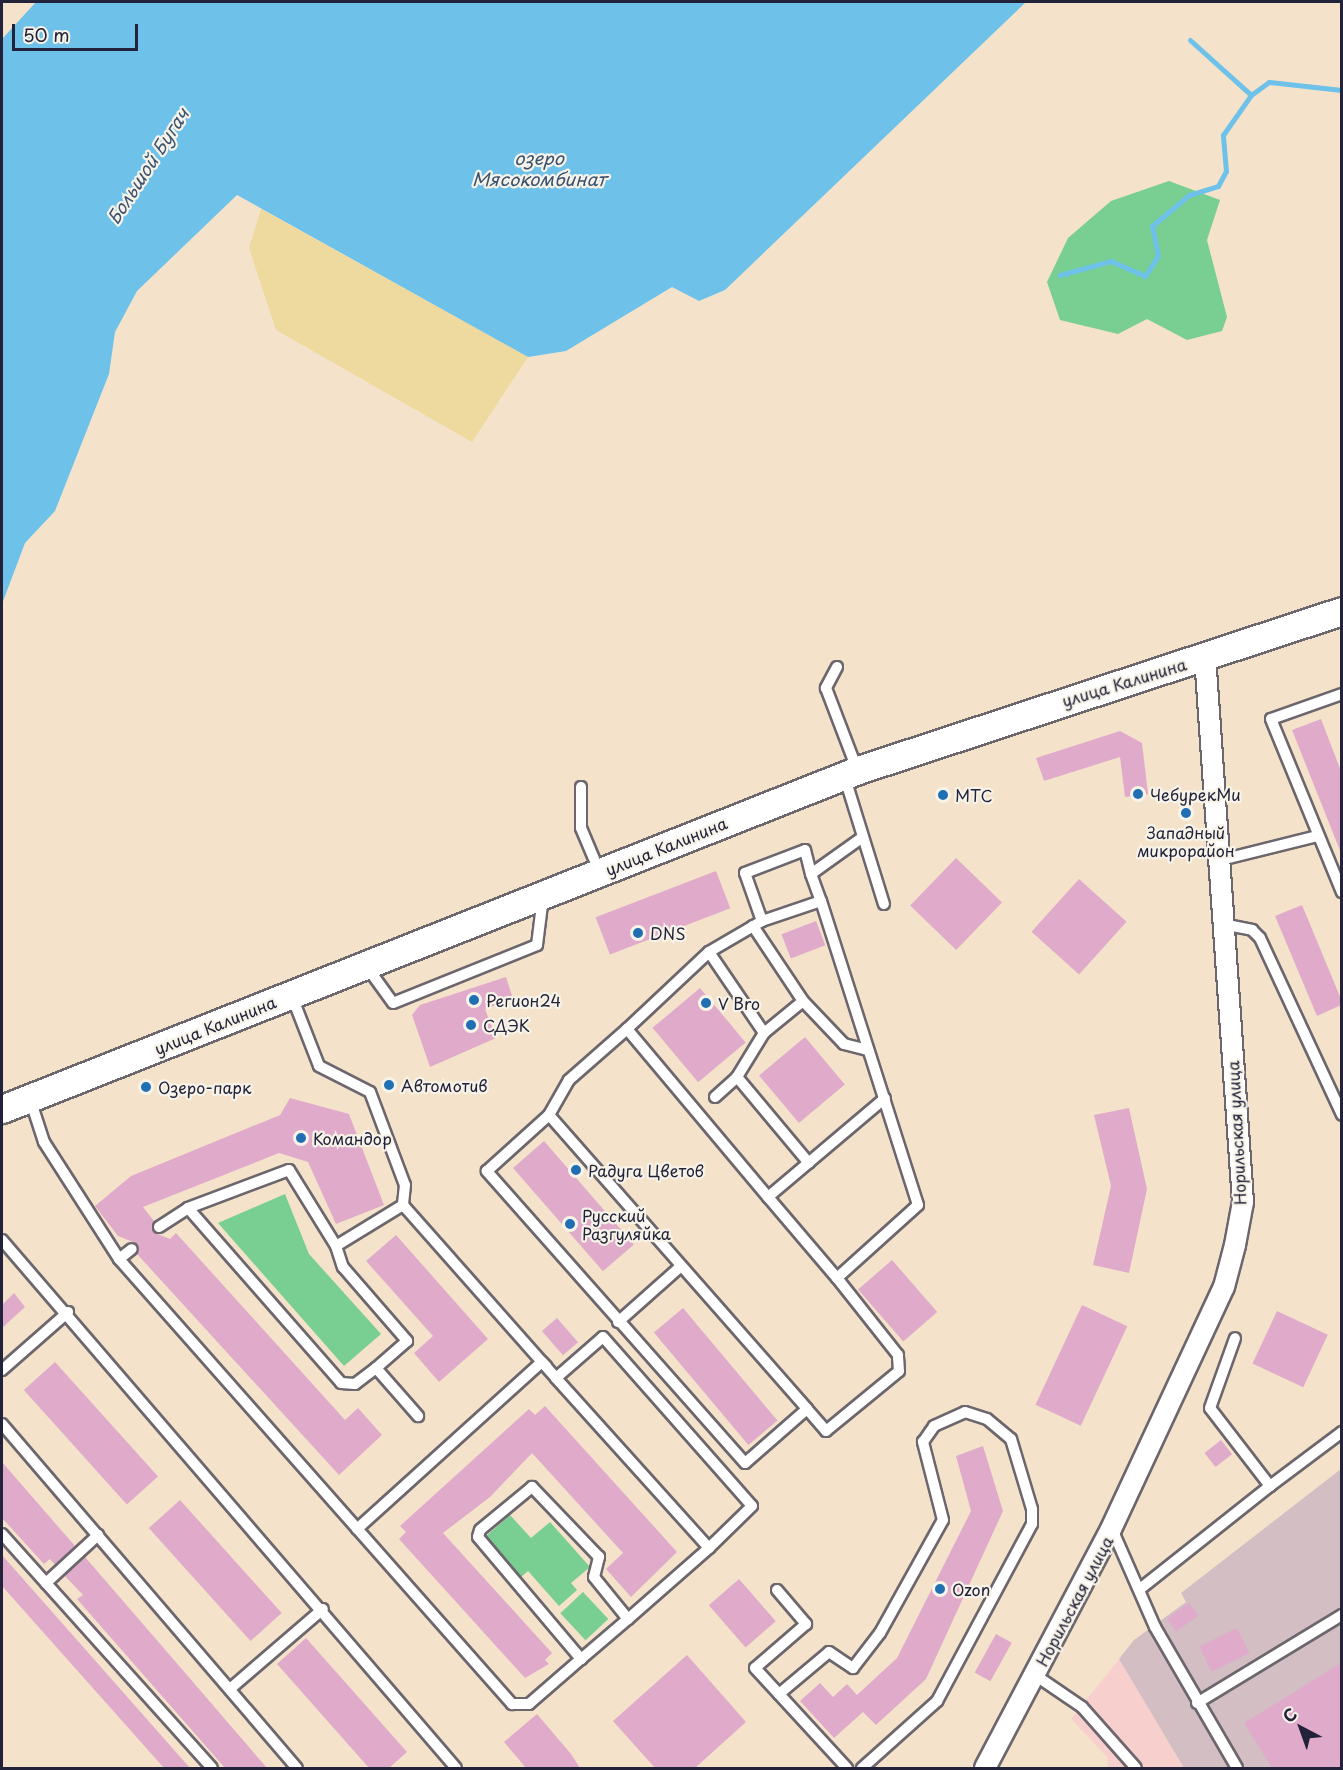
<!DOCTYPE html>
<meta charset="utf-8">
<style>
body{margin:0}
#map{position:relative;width:1343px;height:1770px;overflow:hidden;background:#f4e3ca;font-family:"Playpen Sans",sans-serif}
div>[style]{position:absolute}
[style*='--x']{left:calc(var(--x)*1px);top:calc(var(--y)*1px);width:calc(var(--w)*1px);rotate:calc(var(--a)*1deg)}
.built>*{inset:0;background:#f7d0cd}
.industrial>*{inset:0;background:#d2bec3}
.green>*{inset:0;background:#79ce91;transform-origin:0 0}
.sand>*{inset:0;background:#eeda9e}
.water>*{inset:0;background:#6ec2ea}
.stream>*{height:5px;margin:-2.5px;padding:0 2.5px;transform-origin:2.5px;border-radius:2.5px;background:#6ec2ea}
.building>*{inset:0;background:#e0abca;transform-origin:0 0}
.roads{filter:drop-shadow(2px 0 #6c666d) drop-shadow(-2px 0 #6c666d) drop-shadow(0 2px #6c666d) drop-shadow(0 -2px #6c666d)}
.lane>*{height:10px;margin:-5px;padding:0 5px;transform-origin:5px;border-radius:5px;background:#fff}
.street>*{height:20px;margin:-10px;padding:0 10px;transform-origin:10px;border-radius:10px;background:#fff}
.secondary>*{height:27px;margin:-13.5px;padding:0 13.5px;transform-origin:13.5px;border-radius:13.5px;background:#fff}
.dots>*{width:16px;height:16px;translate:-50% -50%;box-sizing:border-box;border:3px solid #f7f3e8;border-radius:50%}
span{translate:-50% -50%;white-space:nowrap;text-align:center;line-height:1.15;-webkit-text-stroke:4.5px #f7f3e8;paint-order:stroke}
.street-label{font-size:16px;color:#22223b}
.poi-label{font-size:16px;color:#22223b}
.left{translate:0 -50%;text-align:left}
.water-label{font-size:18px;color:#395270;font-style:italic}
.frame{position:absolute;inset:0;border:3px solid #22223b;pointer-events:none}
.north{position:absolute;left:1271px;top:1698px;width:60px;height:60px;-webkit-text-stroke:4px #f7f3e8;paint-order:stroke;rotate:319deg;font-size:16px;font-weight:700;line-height:24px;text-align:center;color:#22223b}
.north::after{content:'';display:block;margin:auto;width:21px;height:27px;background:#22223b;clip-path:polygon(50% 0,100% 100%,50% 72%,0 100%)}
.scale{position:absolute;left:12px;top:24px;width:126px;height:27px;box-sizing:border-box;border:3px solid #22223b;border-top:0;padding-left:8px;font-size:18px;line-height:21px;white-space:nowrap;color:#22223b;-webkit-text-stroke:4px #f7f3e8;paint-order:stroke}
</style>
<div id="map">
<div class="built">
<div style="clip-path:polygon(1119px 1659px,1184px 1768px,1108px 1768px,1107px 1757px,1071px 1719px)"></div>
</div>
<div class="industrial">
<div style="clip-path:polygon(1341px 1469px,1341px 1768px,1184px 1768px,1119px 1659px,1134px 1640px,1186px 1602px,1181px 1593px)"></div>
</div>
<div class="green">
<div style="clip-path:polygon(1169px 181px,1220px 200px,1207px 240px,1227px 317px,1222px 331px,1187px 340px,1147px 319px,1118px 334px,1060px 320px,1047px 282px,1068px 238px,1111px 201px)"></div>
<div style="clip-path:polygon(285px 1194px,309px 1254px,381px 1334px,344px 1366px,218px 1223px)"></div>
<div style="clip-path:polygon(510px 1515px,531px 1538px,550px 1522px,590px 1567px,571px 1583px,577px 1590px,559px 1606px,528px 1571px,521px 1577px,485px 1537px)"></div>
<div style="left:583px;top:1592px;width:37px;height:31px;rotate:47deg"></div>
</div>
<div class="sand">
<div style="clip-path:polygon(261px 209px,528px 357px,472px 442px,276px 330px,249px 248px)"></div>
</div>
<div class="water">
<div style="clip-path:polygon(36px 2px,1026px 2px,725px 290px,699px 301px,672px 287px,566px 351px,528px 357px,237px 195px,137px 291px,115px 332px,109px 374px,55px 511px,25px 543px,2px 604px,2px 39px)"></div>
</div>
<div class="stream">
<div style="--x:1190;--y:40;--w:82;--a:42"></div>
<div style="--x:1060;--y:275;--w:53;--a:-15.4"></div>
<div style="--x:1111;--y:261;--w:37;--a:24"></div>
<div style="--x:1145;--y:276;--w:24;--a:-57"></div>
<div style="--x:1158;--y:256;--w:31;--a:-101"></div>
<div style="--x:1152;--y:226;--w:48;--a:-40"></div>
<div style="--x:1189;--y:195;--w:30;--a:-17"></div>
<div style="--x:1218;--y:186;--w:17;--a:-62"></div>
<div style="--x:1226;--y:171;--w:36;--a:-95"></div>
<div style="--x:1223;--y:135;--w:49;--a:-55"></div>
<div style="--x:1251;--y:95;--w:22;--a:-36"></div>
<div style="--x:1269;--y:82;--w:73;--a:6.3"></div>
</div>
<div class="building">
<div style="clip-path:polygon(1321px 719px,1341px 771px,1341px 853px,1292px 730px)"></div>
<div style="clip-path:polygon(1120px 731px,1142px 743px,1148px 794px,1125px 797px,1120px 757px,1044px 781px,1036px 758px)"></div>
<div style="left:956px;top:858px;width:64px;height:66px;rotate:44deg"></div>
<div style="left:716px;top:871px;width:40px;height:129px;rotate:69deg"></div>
<div style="left:1079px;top:879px;width:64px;height:71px;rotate:42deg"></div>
<div style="clip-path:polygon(1302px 905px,1341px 999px,1341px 1005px,1317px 1016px,1275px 916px)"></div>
<div style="left:816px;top:921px;width:26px;height:37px;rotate:69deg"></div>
<div style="clip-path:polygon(506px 977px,513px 999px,485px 1009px,496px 1038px,430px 1067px,412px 1015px,420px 1005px)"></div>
<div style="left:700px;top:988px;width:71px;height:62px;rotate:50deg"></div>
<div style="left:805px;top:1037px;width:62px;height:60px;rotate:50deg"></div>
<div style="clip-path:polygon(290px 1098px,349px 1114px,384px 1205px,336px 1224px,308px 1162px,279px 1153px,143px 1207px,154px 1221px,153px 1232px,170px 1239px,176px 1233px,345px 1420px,358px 1408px,382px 1435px,339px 1475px,137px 1254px,138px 1244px,118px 1236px,95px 1206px,131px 1176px,280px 1115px)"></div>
<div style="clip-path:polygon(1129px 1108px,1147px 1189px,1129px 1273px,1093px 1265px,1111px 1186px,1094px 1115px)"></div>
<div style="left:544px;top:1141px;width:137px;height:41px;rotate:49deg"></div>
<div style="clip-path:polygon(396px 1235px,488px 1339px,439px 1382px,414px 1353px,433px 1336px,366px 1261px)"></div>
<div style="left:892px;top:1260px;width:69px;height:45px;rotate:49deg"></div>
<div style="clip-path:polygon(14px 1293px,25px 1307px,2px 1328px,2px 1305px)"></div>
<div style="left:1082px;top:1305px;width:50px;height:110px;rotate:25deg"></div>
<div style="left:683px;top:1308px;width:147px;height:38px;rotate:50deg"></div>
<div style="left:1277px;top:1311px;width:56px;height:58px;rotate:25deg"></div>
<div style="left:557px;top:1318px;width:32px;height:20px;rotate:49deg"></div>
<div style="left:55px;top:1362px;width:154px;height:42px;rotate:48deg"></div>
<div style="clip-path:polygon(545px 1406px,677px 1552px,631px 1597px,606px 1569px,623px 1553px,532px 1453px,490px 1497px,443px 1533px,552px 1653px,545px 1660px,549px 1664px,525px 1678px,399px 1539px,406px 1532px,400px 1526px,529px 1409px,535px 1415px)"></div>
<div style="left:1221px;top:1440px;width:18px;height:21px;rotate:52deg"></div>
<div style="clip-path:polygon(983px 1446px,1003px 1511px,926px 1679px,876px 1725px,863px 1712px,834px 1738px,800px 1701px,820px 1683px,833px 1697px,847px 1684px,857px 1695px,897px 1658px,971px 1511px,956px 1456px)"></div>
<div style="clip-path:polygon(2px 1462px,75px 1546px,55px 1565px,50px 1559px,44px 1564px,2px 1518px)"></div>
<div style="left:180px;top:1500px;width:152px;height:42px;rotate:48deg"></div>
<div style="clip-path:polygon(2px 1555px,190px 1768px,164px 1768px,2px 1586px)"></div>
<div style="clip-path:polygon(85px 1557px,193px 1682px,267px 1768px,225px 1768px,77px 1599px,83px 1595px,65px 1576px)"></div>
<div style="left:739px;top:1579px;width:56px;height:40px;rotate:49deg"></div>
<div style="left:1189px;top:1603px;width:16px;height:27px;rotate:55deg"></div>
<div style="left:1237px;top:1628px;width:28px;height:42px;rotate:64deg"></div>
<div style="left:996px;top:1634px;width:18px;height:44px;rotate:29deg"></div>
<div style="clip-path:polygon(306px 1638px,407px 1752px,389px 1768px,369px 1768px,277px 1664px)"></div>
<div style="clip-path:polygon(687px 1655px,746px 1722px,695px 1768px,655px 1768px,613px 1721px)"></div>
<div style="clip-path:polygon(1341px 1663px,1341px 1768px,1272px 1768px,1244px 1723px)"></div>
<div style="clip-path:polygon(537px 1714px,571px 1754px,580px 1768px,526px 1768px,504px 1742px)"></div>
</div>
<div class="roads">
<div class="lane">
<div style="--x:837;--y:667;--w:24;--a:118"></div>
<div style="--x:826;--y:688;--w:87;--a:69.1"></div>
<div style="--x:1342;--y:694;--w:75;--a:160.6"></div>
<div style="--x:1271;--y:719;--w:187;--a:67.7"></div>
<div style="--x:844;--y:775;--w:135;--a:72.8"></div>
<div style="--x:581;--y:787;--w:41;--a:90"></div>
<div style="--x:581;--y:828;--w:49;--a:67.1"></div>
<div style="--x:860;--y:839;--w:60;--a:144.5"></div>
<div style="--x:811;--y:874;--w:29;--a:70"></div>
<div style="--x:821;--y:901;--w:62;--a:161.3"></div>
<div style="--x:762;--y:921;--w:61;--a:149.7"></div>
<div style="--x:709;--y:952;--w:112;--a:136.8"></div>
<div style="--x:627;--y:1029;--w:219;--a:50"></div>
<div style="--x:768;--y:1197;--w:153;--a:-40.2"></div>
<div style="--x:1217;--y:861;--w:103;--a:-14"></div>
<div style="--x:762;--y:921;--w:51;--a:-109.5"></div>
<div style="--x:745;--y:873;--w:64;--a:-21"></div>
<div style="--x:805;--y:850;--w:25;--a:76"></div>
<div style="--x:1222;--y:924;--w:31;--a:11"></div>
<div style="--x:1252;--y:930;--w:11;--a:45"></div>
<div style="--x:1260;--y:938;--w:195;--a:65.1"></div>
<div style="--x:753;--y:926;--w:90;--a:56.3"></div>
<div style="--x:709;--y:952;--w:98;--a:55.8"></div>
<div style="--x:764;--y:1033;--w:50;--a:-39.4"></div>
<div style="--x:803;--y:1001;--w:59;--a:46.4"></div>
<div style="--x:844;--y:1044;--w:25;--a:14"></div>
<div style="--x:367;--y:967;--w:44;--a:54.2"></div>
<div style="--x:393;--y:1003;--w:155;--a:-21.9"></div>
<div style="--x:537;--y:945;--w:48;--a:-82.9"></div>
<div style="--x:291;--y:994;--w:77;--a:68.7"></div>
<div style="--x:319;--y:1066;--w:57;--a:27"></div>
<div style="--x:370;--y:1092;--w:99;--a:69.4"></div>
<div style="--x:405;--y:1185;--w:20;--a:96"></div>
<div style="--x:403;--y:1205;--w:231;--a:48.5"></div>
<div style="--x:737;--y:1077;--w:112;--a:50.1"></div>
<div style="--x:715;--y:1097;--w:30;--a:-42"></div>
<div style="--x:737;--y:1077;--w:52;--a:-58.5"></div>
<div style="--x:30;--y:1099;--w:45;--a:72"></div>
<div style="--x:44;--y:1142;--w:139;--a:57.3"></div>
<div style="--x:119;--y:1259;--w:594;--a:48.55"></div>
<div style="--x:512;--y:1704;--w:17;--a:0"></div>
<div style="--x:529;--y:1704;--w:69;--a:-40.9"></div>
<div style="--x:549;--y:1115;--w:391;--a:48.7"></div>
<div style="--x:807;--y:1409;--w:82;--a:138.9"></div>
<div style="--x:745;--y:1463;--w:390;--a:-131.5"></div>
<div style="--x:487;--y:1171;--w:84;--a:-42.1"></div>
<div style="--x:549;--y:1115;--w:40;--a:-60.3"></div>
<div style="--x:569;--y:1080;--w:77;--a:-41.3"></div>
<div style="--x:768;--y:1197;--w:106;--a:49.6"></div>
<div style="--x:188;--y:1208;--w:108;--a:-20.6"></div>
<div style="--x:289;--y:1170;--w:89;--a:58.3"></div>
<div style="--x:336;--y:1246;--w:79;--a:-31.5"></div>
<div style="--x:159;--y:1227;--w:35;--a:-33"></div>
<div style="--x:188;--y:1208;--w:232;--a:48.8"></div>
<div style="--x:341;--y:1383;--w:14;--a:4"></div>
<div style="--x:355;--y:1384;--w:26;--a:-37"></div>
<div style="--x:376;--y:1368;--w:64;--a:48.8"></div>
<div style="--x:2;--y:1240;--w:696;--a:49.31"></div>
<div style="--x:336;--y:1246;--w:22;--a:72"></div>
<div style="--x:343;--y:1267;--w:98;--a:49.1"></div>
<div style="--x:407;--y:1341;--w:41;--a:138.9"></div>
<div style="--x:119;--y:1259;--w:16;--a:-38"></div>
<div style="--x:618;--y:1322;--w:84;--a:-41.6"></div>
<div style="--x:2;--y:1370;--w:88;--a:-41.3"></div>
<div style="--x:807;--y:1409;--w:29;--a:49"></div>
<div style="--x:826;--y:1431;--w:94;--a:-39.4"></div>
<div style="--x:899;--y:1371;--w:16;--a:-94"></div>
<div style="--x:898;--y:1355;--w:98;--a:-128.4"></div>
<div style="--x:837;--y:1278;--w:109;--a:-42"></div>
<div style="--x:918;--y:1205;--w:319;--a:-107.7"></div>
<div style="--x:2;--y:1424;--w:453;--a:49.4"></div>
<div style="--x:1270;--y:1486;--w:90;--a:-36.9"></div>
<div style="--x:357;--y:1529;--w:249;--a:-42.1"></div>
<div style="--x:542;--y:1362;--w:6;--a:45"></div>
<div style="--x:1112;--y:1529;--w:107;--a:66.3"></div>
<div style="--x:1155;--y:1627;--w:163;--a:59.8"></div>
<div style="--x:2;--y:1534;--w:314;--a:48.1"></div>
<div style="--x:46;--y:1583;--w:71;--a:-42.7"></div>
<div style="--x:1140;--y:1589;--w:166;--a:-38.4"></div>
<div style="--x:1270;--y:1486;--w:98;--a:-127.6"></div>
<div style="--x:1210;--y:1408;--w:74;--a:-70.3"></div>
<div style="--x:777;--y:1590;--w:45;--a:49.5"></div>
<div style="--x:806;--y:1624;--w:67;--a:139.2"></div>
<div style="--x:755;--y:1668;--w:136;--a:47.4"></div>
<div style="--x:628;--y:1619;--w:54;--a:-129"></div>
<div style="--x:594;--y:1577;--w:21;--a:-76"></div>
<div style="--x:599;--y:1557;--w:97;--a:-133.7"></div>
<div style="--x:532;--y:1487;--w:67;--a:140.4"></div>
<div style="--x:480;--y:1530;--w:7;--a:106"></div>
<div style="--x:478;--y:1537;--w:160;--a:49.8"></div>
<div style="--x:581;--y:1659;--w:62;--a:-40.4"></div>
<div style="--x:628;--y:1619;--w:108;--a:-41.2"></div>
<div style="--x:709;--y:1548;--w:229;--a:-132"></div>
<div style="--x:556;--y:1378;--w:62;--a:-41.1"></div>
<div style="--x:603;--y:1337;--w:225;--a:48.6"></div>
<div style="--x:752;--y:1506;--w:60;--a:135.7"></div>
<div style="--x:1035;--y:1675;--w:57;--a:34.2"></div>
<div style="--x:1082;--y:1707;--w:81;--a:48.5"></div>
<div style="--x:231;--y:1688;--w:121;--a:-40.7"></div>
<div style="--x:779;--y:1694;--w:65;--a:-40"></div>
<div style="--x:829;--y:1652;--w:29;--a:34"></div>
<div style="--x:853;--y:1668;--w:44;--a:-52.4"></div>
<div style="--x:880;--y:1633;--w:129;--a:-60.9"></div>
<div style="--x:943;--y:1520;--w:81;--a:-104.4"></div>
<div style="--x:923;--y:1442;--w:19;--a:-55"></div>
<div style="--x:934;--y:1426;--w:34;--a:-24"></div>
<div style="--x:965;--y:1412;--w:23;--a:18"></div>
<div style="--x:987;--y:1419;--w:31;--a:40"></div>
<div style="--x:1011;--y:1439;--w:73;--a:73.3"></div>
<div style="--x:1032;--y:1509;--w:15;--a:90"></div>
<div style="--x:1032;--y:1524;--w:201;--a:118.2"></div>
<div style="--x:937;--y:1701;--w:101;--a:138.2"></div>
<div style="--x:1197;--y:1703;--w:170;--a:-31.3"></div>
</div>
<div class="street">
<div style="--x:985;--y:1768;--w:270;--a:-62.2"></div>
<div style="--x:1111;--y:1529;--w:267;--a:-65"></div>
<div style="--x:1224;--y:1287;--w:43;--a:-75.3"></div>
<div style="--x:1235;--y:1245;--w:44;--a:-79.5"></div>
<div style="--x:1243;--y:1202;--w:547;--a:-93.98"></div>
</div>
<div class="secondary">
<div style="--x:2;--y:1109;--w:921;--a:-21.6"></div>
<div style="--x:858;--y:770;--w:509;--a:-18.19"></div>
</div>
</div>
<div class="dots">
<div style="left:1138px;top:794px;background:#1f6fb2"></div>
<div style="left:943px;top:795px;background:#1f6fb2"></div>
<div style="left:1186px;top:813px;background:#1f6fb2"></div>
<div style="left:638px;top:933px;background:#1f6fb2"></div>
<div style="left:474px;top:1000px;background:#1f6fb2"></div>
<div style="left:706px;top:1003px;background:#1f6fb2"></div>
<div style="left:471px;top:1025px;background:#1f6fb2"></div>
<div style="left:389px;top:1085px;background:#1f6fb2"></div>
<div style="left:146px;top:1087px;background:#1f6fb2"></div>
<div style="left:301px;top:1138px;background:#1f6fb2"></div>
<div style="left:576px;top:1170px;background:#1f6fb2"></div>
<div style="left:570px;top:1224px;background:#1f6fb2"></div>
<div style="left:940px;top:1589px;background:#1f6fb2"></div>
</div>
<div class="street-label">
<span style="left:1124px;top:682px;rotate:-17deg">улица Калинина</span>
<span style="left:666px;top:846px;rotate:-22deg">улица Калинина</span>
<span style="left:215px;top:1025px;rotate:-22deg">улица Калинина</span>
<span style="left:1236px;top:1133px;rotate:-93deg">Норильская улица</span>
<span style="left:1074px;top:1601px;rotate:-62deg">Норильская улица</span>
</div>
<div class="poi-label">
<span class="left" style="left:1150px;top:794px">ЧебурекМи</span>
<span class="left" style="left:955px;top:795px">МТС</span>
<span style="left:1186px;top:841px">Западный<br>микрорайон</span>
<span class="left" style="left:650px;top:933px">DNS</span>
<span class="left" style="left:486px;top:1000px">Регион24</span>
<span class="left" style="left:718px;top:1003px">V Bro</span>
<span class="left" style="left:483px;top:1025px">СДЭК</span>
<span class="left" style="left:401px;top:1085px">Автомотив</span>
<span class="left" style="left:158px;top:1087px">Озеро-парк</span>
<span class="left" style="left:313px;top:1138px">Командор</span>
<span class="left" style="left:588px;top:1170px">Радуга Цветов</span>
<span class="left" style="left:582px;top:1224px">Русский<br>Разгуляйка</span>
<span class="left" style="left:952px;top:1589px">Ozon</span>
</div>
<div class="water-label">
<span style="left:539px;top:169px">озеро<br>Мясокомбинат</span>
<span style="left:148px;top:166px;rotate:-57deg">Большой Бугач</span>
</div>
<div class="frame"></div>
<div class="north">С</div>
<div class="scale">50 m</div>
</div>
